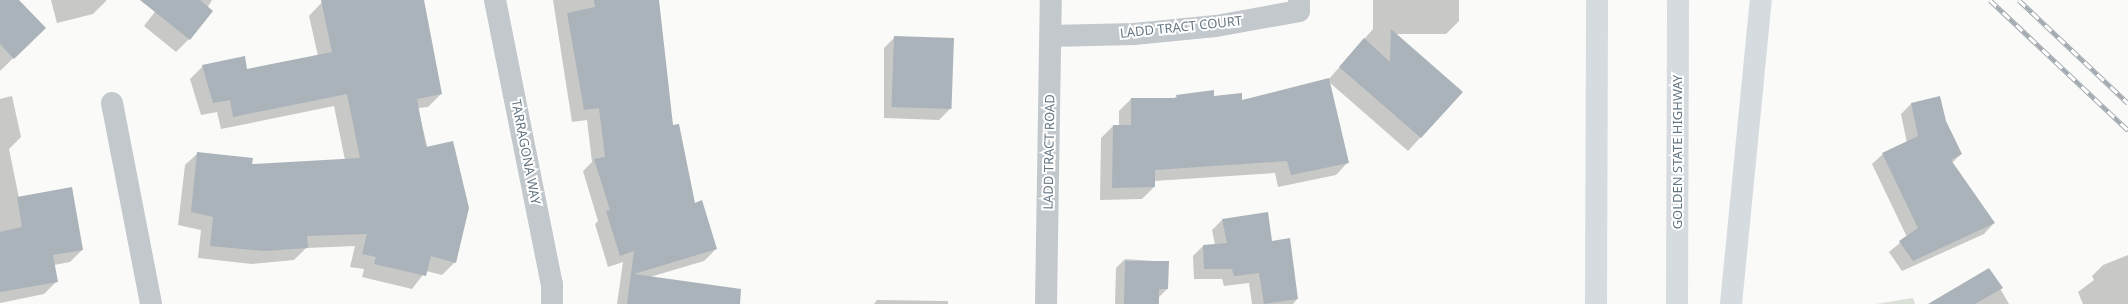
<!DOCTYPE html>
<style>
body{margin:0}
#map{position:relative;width:2128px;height:304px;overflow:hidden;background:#fafaf8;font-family:"Noto Sans",sans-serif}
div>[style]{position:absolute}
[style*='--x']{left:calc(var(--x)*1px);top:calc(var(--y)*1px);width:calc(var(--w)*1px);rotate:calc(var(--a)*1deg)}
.green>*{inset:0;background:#dadfd7}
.shadow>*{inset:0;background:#0003}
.building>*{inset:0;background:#aab3b9;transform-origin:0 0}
.minor>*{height:22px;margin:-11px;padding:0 11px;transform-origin:11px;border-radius:11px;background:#c3c8cc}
.highway>*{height:22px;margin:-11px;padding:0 11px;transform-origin:11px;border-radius:11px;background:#d6dbdf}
.rail>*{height:4.5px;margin-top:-2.25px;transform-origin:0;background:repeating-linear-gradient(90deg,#fff 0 9px,#a2aab0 0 18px);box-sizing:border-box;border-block:1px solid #a2aab0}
span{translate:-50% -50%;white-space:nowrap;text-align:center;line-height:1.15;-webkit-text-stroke:4px #fff;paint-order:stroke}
.street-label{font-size:13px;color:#657683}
</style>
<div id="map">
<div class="green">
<div style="clip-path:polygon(1913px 298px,1915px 304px,1876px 304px)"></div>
</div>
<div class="shadow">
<div style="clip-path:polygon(0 0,17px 0,44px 28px,0 71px)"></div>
<div style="clip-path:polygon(51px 0,106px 0,106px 1px,93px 14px,57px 23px)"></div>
<div style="clip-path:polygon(156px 0,212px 0,189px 39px,176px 52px,144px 26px,161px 4px)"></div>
<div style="clip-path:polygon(324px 0,423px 0,441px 94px,428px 107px,418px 108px,455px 262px,442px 275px,426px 271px,412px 289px,362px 277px,364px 269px,350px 267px,355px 246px,306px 248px,294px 260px,252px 264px,198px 258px,201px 230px,178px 225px,185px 165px,198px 153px,251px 165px,345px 160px,334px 106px,221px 129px,217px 112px,201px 115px,190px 79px,203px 66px,246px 70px,318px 56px,309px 16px)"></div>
<div style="clip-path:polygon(553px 0,658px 0,672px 126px,694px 204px,716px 249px,704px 261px,650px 277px,716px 304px,617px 304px,623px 262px,608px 267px,595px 224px,598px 221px,583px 171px,592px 162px,587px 120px,572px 122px)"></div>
<div style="clip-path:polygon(1373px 0,1459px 0,1459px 21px,1446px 34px,1395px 34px,1462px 92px,1408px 151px,1329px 82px,1348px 162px,1336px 175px,1278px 187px,1275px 173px,1154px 181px,1154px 187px,1142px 199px,1100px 200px,1101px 138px,1113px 126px,1119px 126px,1119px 111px,1131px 99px,1173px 99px,1177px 96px,1242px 101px,1328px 80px,1373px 29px)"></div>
<div style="clip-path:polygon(895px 37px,950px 109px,939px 120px,884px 118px,884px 48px)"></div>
<div style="clip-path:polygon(12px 96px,21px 137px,9px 149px,19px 198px,82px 250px,70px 262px,54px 265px,57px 281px,44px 294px,0 303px,0 99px)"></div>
<div style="clip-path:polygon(1911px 104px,1945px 121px,1961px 154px,1952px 163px,1994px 223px,1984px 234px,1902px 271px,1889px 252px,1907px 237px,1872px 164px,1883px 154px,1907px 143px,1901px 114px)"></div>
<div style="clip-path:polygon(1222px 220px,1271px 243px,1289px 240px,1297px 299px,1293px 304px,1252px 304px,1249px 283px,1224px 286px,1222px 279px,1194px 279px,1193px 256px,1203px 246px,1215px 245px,1212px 230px)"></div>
<div style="clip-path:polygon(2128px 255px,2128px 304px,2083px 304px,2078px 292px,2094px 280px,2092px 276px,2103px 265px)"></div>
<div style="clip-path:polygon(1125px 259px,1168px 262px,1167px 289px,1158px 298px,1158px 304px,1115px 304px,1116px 268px)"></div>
<div style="clip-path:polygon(1989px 269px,2009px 304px,1931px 304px)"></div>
<div style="clip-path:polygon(877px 300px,948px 301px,948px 304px,874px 304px)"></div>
</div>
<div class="building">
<div style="clip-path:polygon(0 0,19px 0,46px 28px,14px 59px,0 44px)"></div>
<div style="clip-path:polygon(140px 0,200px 0,213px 11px,190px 40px)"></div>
<div style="clip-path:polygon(321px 0,424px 0,442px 94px,417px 99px,426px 147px,453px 141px,469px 208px,456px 263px,431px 256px,426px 276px,374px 264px,376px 257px,362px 254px,367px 234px,307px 236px,308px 248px,265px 251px,210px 246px,213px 217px,191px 212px,197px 152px,253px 158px,252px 164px,360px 158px,347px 94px,233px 117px,230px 100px,213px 103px,202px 65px,245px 56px,247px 69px,332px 52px)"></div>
<div style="clip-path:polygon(594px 0,659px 0,673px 125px,679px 124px,695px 203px,702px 200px,717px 249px,634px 274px,741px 289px,740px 304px,627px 304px,634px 251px,620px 256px,606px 211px,610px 210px,594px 159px,605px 157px,599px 108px,584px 110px,567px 13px,595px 7px)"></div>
<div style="clip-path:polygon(1391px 29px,1463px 92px,1421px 138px,1339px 67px,1364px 38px,1390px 62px)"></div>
<div style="left:894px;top:36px;width:60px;height:71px;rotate:2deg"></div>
<div style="clip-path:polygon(1329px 78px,1349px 163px,1291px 175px,1287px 161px,1155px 170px,1155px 187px,1112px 188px,1113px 125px,1131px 125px,1131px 98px,1177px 98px,1176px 95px,1214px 90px,1214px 96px,1242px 93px,1242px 100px)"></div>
<div style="clip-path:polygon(1940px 96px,1946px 121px,1962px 154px,1951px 160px,1995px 223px,1913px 261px,1899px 241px,1918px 228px,1882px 153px,1918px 136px,1911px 103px)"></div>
<div style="clip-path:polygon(72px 187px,83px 250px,53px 255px,58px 282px,0 292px,0 232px,22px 227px,17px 197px)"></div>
<div style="clip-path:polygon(1268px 212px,1272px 241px,1290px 238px,1298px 299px,1264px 304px,1259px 273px,1234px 276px,1232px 269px,1204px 269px,1203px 245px,1227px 243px,1222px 219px)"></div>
<div style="clip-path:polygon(1125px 261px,1169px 261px,1168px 289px,1159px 289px,1159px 304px,1124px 304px)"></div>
<div style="clip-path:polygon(1989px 268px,2003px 288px,1975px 304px,1928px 304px)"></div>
</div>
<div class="minor">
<div style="--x:495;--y:0;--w:290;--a:78.7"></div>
<div style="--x:552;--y:284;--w:20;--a:90"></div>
<div style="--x:1051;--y:36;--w:83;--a:-1.4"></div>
<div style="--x:1134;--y:34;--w:82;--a:-5.6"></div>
<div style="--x:1216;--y:26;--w:84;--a:-10.2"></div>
<div style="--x:1299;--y:11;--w:11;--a:-90"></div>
<div style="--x:112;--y:103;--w:205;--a:79"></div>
<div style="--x:1046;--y:304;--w:304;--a:-89.1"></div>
</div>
<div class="highway">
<div style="--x:1596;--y:304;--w:304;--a:-89.8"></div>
<div style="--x:1677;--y:304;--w:304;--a:-89.8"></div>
<div style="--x:1731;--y:304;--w:305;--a:-84.4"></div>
</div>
<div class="rail">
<div style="--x:1990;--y:0;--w:190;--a:43.3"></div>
<div style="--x:2019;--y:0;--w:150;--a:43.4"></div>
</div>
<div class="street-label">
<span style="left:1181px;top:27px;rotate:-6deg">LADD TRACT COURT</span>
<span style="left:526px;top:152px;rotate:79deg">TARRAGONA WAY</span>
<span style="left:1049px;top:152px;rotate:-89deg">LADD TRACT ROAD</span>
<span style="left:1677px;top:152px;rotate:-90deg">GOLDEN STATE HIGHWAY</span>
</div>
</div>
